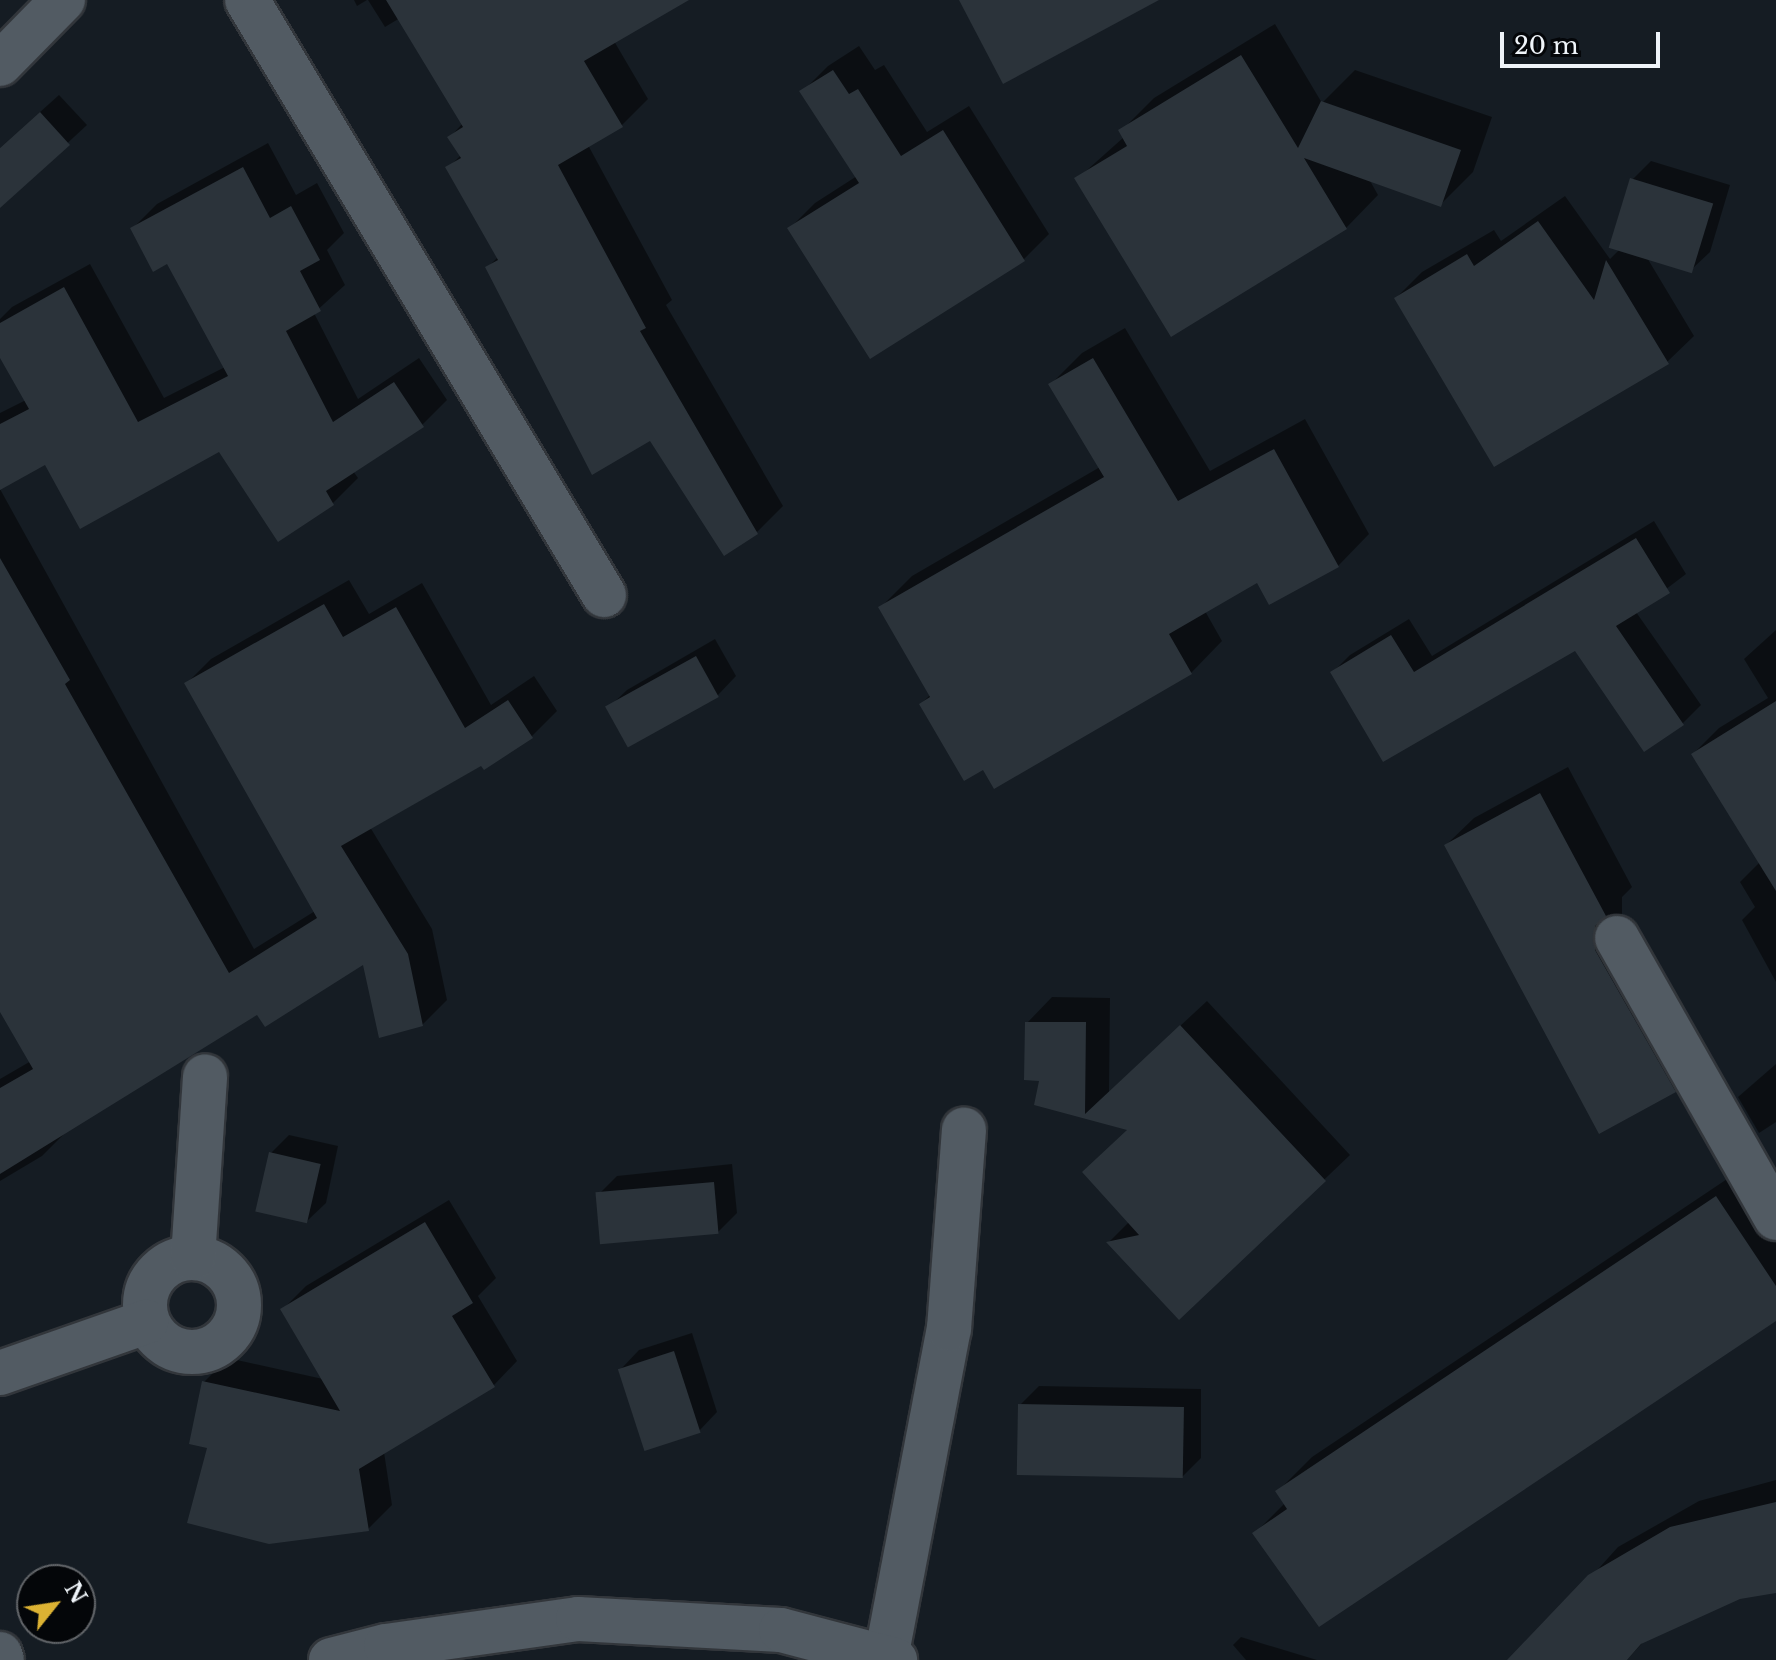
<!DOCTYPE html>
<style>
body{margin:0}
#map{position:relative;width:1776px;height:1660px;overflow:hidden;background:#151c23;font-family:"Libre Baskerville",serif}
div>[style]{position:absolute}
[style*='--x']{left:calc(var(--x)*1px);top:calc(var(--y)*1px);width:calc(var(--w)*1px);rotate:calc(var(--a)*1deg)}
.shadow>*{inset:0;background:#0007}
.building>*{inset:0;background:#2b333a;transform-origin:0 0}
.roads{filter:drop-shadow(2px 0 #32363b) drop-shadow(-2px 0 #32363b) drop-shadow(0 2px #32363b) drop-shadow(0 -2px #32363b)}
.minor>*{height:44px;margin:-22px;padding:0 22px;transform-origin:22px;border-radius:22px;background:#525b63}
.minor>.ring{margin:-22px;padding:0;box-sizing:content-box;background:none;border:44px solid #525b63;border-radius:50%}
span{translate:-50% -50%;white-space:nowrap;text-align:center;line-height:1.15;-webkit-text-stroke:8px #040609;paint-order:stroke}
.north{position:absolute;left:16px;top:1564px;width:80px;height:80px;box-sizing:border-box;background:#040609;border:2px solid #626569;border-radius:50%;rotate:60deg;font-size:22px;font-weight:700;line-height:32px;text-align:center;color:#eff4f9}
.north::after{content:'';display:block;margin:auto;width:28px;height:36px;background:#dcb233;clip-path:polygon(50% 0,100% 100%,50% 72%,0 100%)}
.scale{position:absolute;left:1500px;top:32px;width:160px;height:36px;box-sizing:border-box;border:4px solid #eff4f9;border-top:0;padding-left:10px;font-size:24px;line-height:28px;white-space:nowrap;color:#eff4f9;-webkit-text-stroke:6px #040609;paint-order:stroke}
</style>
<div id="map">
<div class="shadow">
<div style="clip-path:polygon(354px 0,367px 0,357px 6px)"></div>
<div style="clip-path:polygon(368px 0,685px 0,614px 41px,648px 99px,622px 125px,588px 145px,672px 300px,666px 305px,783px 506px,757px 532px,651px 438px,488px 267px,499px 256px,448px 168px,461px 155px,450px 137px,463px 123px,400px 18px,385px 27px)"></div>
<div style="clip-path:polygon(1275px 24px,1322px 103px,1355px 70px,1492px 117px,1473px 172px,1440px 205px,1369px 179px,1378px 195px,1346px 228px,1077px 179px,1124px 137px,1121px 131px,1154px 98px)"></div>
<div style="clip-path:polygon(859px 46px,875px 70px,884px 65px,927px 132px,969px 106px,1049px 234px,1023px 260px,790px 228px,815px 203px,857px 176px,802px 92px,828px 66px)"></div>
<div style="clip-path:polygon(59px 95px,87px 125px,7px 199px,0 192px,0 148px)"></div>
<div style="clip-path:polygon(268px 143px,296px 195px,317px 183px,344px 233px,327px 250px,345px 285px,314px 313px,358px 399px,419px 358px,447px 400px,422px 425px,353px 471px,358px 478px,333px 503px,278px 539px,219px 449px,46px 462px,0 488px,0 413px,26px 400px,0 354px,0 319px,12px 307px,90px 264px,164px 398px,225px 367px,167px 261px,132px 229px,157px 204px)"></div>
<div style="clip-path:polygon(1651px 161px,1730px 185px,1710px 252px,1691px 270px,1646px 256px,1694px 336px,1667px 362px,1396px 298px,1422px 272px,1494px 230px,1501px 241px,1565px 196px,1610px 259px,1620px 249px,1632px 180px)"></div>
<div style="clip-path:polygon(1125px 328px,1210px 471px,1305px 419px,1369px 534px,1338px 566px,1258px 580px,1205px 611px,1222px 641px,1191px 673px,983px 767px,921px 704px,931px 694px,881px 607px,912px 576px,1100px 467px,1051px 384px,1082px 353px)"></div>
<div style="clip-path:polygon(0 489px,254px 949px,315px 911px,186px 684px,211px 659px,349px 580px,369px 614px,422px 583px,491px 705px,534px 676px,557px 711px,532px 736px,484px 768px,481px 764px,370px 827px,432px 929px,447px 1000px,422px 1025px,364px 962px,258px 1012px,67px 1131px,42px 1156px,0 1181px,0 1079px,31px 1061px,0 1008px)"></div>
<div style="clip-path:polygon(1654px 521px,1686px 574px,1636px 612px,1701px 705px,1683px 723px,1645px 749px,1576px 648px,1384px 759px,1332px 673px,1350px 655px,1409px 619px,1432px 656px)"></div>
<div style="clip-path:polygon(1776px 630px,1776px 982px,1742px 920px,1755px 907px,1740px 882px,1760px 862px,1693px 754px,1719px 728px,1768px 698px,1744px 659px)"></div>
<div style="clip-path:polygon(715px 639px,736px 676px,718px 695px,608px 708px,627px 690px)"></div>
<div style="clip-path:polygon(1568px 767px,1632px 887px,1622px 897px,1622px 922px,1702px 1063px,1674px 1090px,1446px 845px,1474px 818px)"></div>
<div style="clip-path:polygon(1052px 997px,1110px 998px,1109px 1092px,1207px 1001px,1350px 1155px,1179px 1318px,1109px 1242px,1130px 1221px,1130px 1129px,1036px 1104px,1042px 1079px,1027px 1023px)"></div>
<div style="clip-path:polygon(1776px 1064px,1776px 1122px,1759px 1133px,1738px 1097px)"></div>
<div style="clip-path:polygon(289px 1135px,338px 1146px,326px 1203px,307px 1221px,271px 1153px)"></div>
<div style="clip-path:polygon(1751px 1163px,1776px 1200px,1776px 1318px,1255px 1533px,1285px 1503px,1278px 1491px,1312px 1457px)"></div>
<div style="clip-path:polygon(732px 1164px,737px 1213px,718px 1232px,598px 1195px,617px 1176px)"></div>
<div style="clip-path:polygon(449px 1200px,496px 1278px,478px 1296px,517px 1361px,494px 1385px,384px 1452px,392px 1505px,368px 1529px,209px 1446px,204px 1382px,228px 1358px,323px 1379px,282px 1310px,306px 1286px)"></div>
<div style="clip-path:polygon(692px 1333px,717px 1412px,699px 1431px,621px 1369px,639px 1350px)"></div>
<div style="clip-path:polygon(1039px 1386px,1201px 1389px,1201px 1458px,1182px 1477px,1020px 1405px)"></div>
<div style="clip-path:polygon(1776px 1480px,1776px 1591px,1740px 1597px,1645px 1640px,1627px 1660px,1516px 1660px,1618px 1547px,1699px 1501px)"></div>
<div style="clip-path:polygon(1241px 1637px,1317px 1660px,1246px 1660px,1233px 1645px)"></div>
</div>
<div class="building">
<div style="clip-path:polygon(386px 0,689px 0,584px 61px,623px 127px,558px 165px,646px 328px,640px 331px,758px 534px,724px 556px,650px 441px,592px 475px,485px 267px,498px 260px,445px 167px,461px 158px,447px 137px,463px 127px)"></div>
<div style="clip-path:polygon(959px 0,1159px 0,1003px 84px)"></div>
<div style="clip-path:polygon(1241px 55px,1298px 148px,1321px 101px,1461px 150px,1441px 207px,1304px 158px,1347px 229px,1171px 337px,1074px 178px,1127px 146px,1118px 130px)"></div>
<div style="clip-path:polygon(833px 70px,849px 94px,858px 89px,901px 156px,943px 130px,1025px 261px,870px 359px,787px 228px,859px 183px,799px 91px)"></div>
<div style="clip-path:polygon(40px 112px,70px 145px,0 208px,0 148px)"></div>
<div style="clip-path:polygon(243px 167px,270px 218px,291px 206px,320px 260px,300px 271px,321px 311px,286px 331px,333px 422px,394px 382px,424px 427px,326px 491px,334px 505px,278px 542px,219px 452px,80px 529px,45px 465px,0 490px,0 424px,29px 409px,0 358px,0 323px,64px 287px,138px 422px,228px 376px,167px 264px,153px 272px,130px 228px)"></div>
<div style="left:1630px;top:178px;width:87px;height:73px;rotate:17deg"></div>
<div style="clip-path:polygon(1538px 221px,1594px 300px,1606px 260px,1669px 364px,1494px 467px,1394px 298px,1467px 254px,1474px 266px)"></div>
<div style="clip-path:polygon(1093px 358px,1178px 501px,1274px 449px,1339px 567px,1269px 605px,1257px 583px,1169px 634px,1192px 674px,994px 789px,983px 770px,964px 781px,919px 704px,930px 697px,878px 607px,1104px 477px,1048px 384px)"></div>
<div style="clip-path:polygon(1636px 538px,1670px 593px,1616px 626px,1684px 725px,1644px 752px,1575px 651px,1383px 762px,1330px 672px,1391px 635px,1414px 672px)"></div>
<div style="clip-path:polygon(0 558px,70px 680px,65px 684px,229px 973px,317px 918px,184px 683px,324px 604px,343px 637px,396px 607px,465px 728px,508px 700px,533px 738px,484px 770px,481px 766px,341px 846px,408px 954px,423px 1026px,379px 1038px,363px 965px,265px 1027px,257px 1015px,0 1174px,0 1088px,33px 1069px,0 1012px)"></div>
<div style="left:696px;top:656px;width:47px;height:104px;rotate:61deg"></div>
<div style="clip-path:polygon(1776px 701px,1776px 891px,1691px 754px)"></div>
<div style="clip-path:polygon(1540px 793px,1606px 916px,1595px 926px,1595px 950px,1676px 1092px,1599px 1134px,1444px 845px)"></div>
<div style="clip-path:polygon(1025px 1022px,1086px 1022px,1085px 1114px,1180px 1025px,1326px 1181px,1179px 1320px,1106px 1242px,1139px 1235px,1082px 1172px,1127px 1130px,1034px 1105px,1039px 1081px,1024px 1080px)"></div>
<div style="left:269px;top:1152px;width:53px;height:61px;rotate:13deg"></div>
<div style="left:714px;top:1182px;width:52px;height:119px;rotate:85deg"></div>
<div style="clip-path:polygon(1716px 1196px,1776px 1286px,1776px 1321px,1319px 1627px,1252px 1533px,1287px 1509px,1275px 1491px)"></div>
<div style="clip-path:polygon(425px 1222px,473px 1303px,452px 1316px,495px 1387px,359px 1469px,369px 1531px,269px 1544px,187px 1523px,207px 1448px,189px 1444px,202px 1381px,340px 1411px,280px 1309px)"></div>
<div style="left:674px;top:1351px;width:86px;height:59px;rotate:72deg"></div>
<div style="left:1018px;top:1404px;width:166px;height:71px;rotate:1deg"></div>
<div style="clip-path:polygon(1776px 1502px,1776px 1593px,1740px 1599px,1641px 1644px,1627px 1660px,1507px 1660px,1588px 1575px,1670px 1527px)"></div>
</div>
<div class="roads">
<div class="minor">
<div style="--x:247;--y:0;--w:694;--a:59.04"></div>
<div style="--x:0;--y:64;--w:90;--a:-45.5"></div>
<div style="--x:1617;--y:938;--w:322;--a:60.4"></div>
<div class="ring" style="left:145px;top:1258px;width:50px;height:50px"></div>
<div style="--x:193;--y:1258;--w:182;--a:-86.2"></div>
<div style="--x:0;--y:1373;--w:155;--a:-19.3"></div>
<div style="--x:0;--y:1654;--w:6;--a:72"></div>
<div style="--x:886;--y:1658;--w:335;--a:-79.2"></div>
<div style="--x:949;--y:1329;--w:200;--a:-85.7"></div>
<div style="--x:331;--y:1660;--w:57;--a:-14.3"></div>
<div style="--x:386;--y:1646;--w:194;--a:-8"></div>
<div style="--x:578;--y:1619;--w:203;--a:3.1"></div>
<div style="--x:781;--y:1630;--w:118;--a:14.7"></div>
</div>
</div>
<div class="north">N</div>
<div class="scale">20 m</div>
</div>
